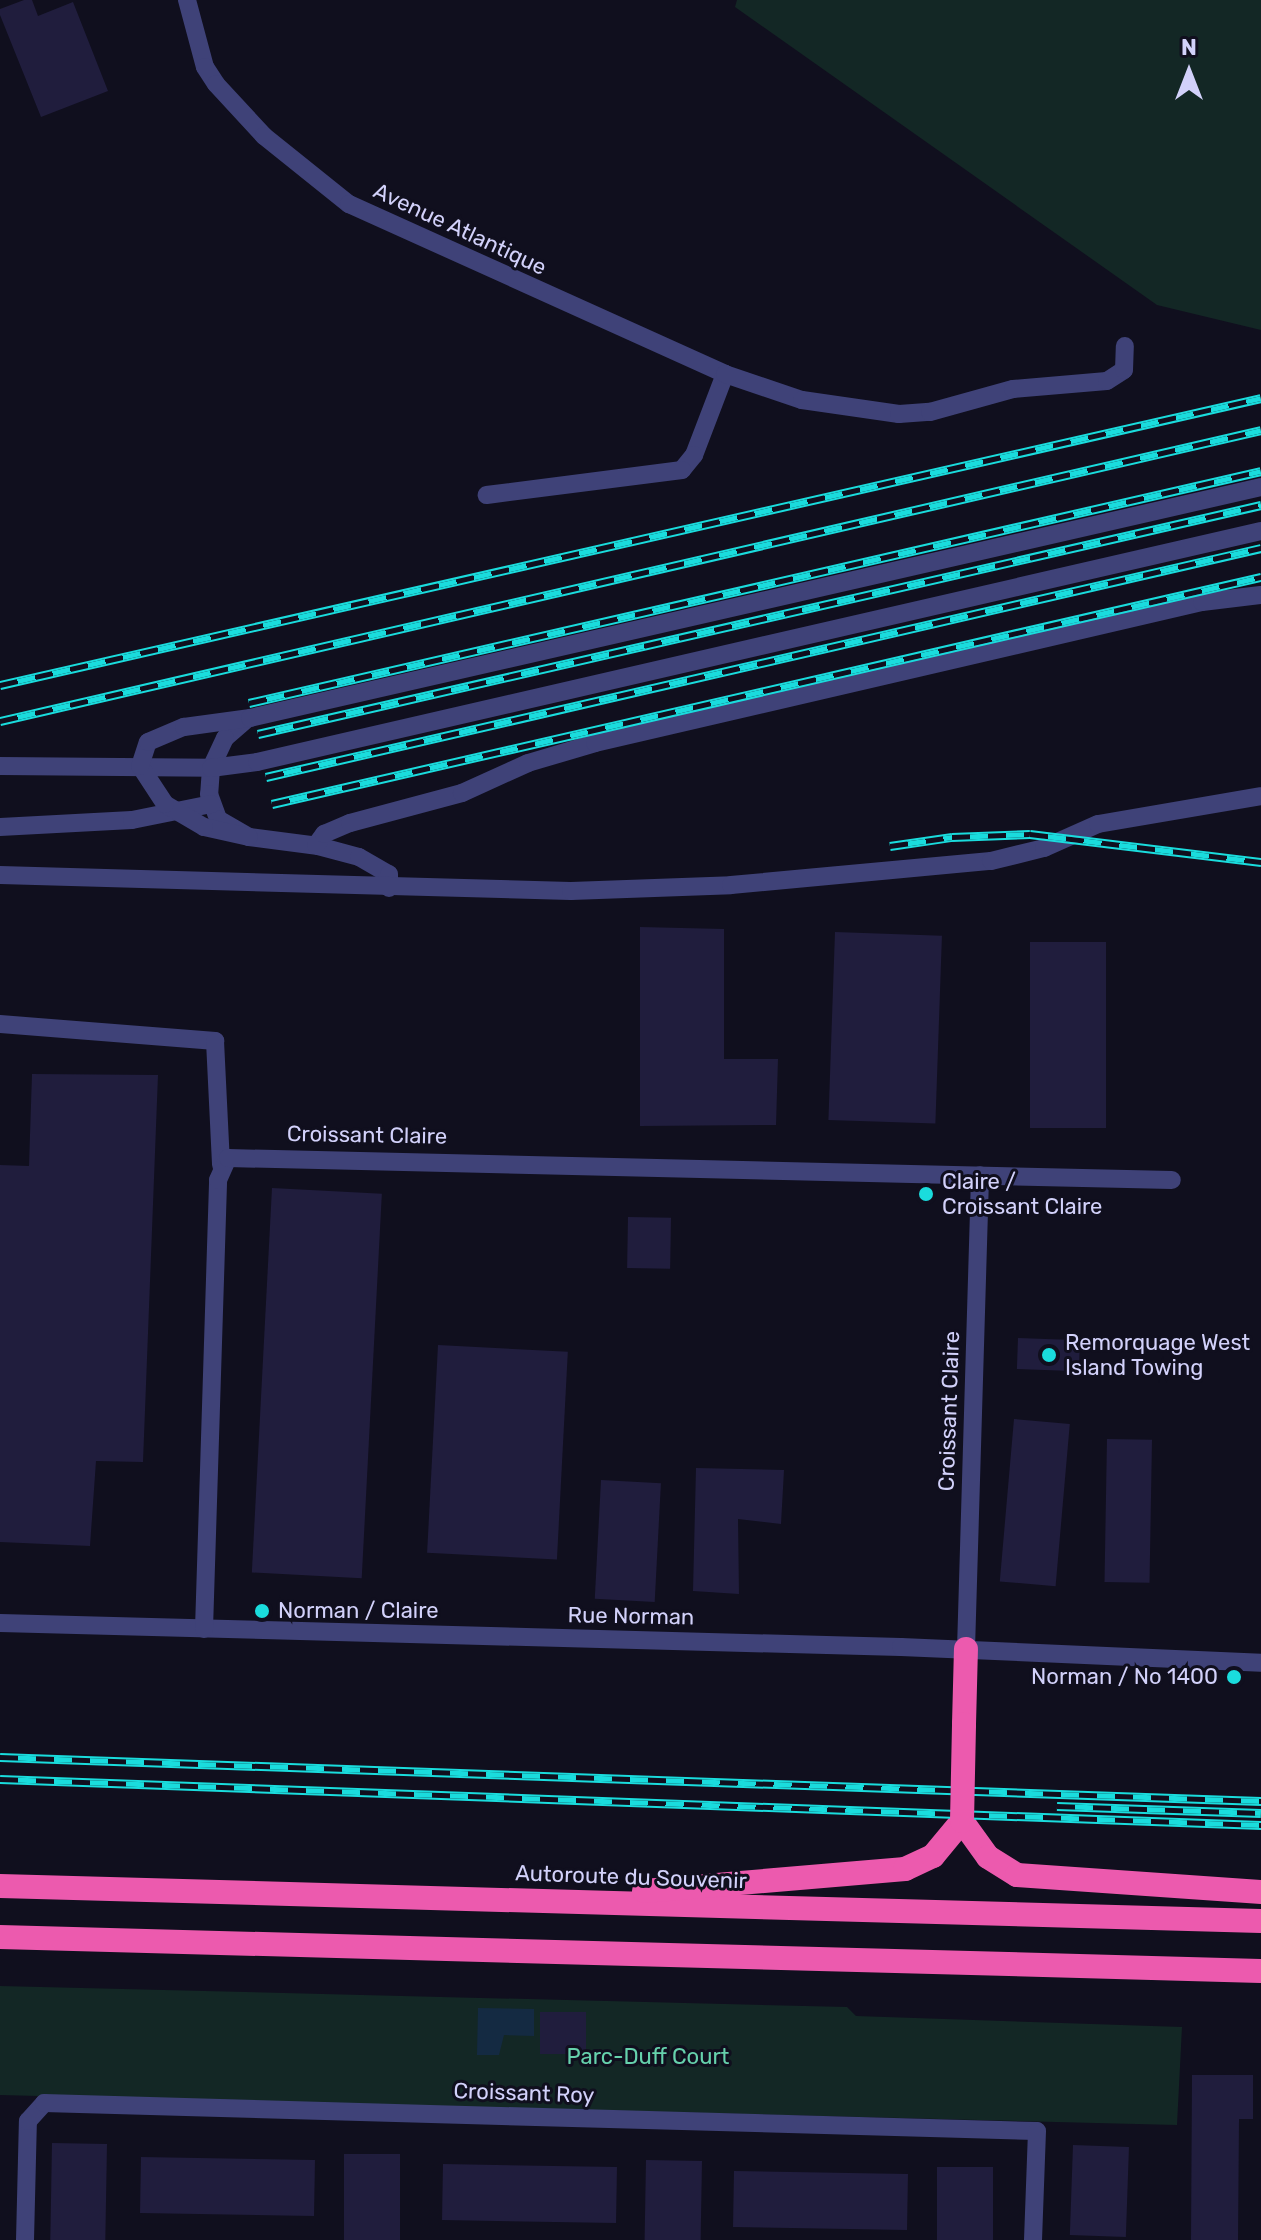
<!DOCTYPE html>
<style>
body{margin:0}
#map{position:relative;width:1261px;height:2240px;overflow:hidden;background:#100f1e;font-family:Rubik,sans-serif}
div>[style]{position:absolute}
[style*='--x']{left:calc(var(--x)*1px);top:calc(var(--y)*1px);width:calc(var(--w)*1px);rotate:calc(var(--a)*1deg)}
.green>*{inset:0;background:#132725}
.water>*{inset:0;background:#142a42}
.building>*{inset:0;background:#201d3d;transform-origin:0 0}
.minor>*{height:18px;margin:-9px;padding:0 9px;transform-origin:9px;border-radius:9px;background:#3f4278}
.highway>*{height:24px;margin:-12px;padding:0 12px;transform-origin:12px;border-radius:12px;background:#ec5aae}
.rail>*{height:9px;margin-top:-4.5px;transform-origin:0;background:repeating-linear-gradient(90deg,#100f1e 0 18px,#1adcdd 0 36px);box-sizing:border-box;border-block:2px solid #1adcdd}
.highway-bridge>*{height:24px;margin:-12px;padding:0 12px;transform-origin:12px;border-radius:12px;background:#ec5aae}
.dots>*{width:22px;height:22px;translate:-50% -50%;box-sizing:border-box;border:4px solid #100f1e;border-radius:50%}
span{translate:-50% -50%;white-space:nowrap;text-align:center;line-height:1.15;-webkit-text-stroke:6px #100f1e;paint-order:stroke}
.street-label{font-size:22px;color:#d2d1fa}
.poi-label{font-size:22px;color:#d2d1fa}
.left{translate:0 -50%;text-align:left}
.right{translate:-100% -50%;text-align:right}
.park-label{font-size:22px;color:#66d1ac}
.north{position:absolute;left:1149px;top:32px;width:80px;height:80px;-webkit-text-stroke:6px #100f1e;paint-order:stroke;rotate:0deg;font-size:22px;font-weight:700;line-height:32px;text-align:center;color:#d2d1fa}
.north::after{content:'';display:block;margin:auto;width:28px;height:36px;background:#d2d1fa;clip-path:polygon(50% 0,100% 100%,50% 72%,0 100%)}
</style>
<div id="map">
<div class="green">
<div style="clip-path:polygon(737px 0,1261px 0,1261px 330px,1157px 305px,735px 7px)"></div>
<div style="clip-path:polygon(0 1986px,847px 2007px,856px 2016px,1182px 2027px,1177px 2125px,0 2095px)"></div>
</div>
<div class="water">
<div style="clip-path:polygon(478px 2008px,534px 2009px,534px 2036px,504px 2035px,499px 2055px,477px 2055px)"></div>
</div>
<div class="building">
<div style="clip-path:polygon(24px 0,32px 0,38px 16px,73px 2px,108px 91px,41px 117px,0 15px,0 9px)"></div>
<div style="clip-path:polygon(640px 927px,724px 929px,724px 1059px,778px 1059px,776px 1125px,640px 1126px)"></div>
<div style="left:835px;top:932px;width:107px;height:188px;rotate:2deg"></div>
<div style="left:1030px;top:942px;width:76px;height:186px"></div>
<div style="clip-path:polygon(32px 1074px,158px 1075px,143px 1462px,96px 1461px,90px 1546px,0 1542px,0 1165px,29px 1166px)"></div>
<div style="left:272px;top:1188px;width:110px;height:385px;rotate:3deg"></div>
<div style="left:628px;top:1217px;width:43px;height:51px;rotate:1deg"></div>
<div style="left:1018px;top:1338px;width:62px;height:31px;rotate:2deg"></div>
<div style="left:438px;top:1345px;width:130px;height:208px;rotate:3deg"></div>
<div style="left:1014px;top:1419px;width:56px;height:163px;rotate:5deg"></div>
<div style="left:1107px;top:1439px;width:45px;height:143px;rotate:1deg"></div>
<div style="clip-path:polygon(696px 1468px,784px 1470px,781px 1524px,738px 1519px,739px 1594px,693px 1591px)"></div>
<div style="left:601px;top:1480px;width:60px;height:119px;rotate:3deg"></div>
<div style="left:540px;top:2012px;width:46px;height:42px"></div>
<div style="clip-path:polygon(1192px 2075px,1253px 2075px,1253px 2119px,1239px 2119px,1238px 2240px,1191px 2240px)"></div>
<div style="left:52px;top:2143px;width:55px;height:97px;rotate:1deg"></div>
<div style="left:1073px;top:2145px;width:56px;height:90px;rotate:2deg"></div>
<div style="left:344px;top:2154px;width:56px;height:86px"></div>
<div style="left:141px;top:2157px;width:174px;height:56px;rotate:1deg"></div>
<div style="left:646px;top:2160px;width:56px;height:80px;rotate:1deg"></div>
<div style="left:443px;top:2164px;width:174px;height:56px;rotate:1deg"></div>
<div style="left:937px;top:2167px;width:56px;height:73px"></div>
<div style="left:734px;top:2171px;width:174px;height:56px;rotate:1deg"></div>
</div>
<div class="minor">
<div style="--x:187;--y:0;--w:69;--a:75"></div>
<div style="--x:205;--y:67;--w:20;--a:57"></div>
<div style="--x:216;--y:84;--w:71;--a:47.3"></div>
<div style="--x:264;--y:136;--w:109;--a:38.7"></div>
<div style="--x:349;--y:204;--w:413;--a:24.3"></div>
<div style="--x:725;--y:374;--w:87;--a:110.9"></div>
<div style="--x:694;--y:455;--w:19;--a:129"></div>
<div style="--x:682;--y:470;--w:197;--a:172.7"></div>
<div style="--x:725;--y:374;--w:81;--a:18.7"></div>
<div style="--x:802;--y:400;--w:98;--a:8.2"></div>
<div style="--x:899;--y:414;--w:31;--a:-4"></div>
<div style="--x:930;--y:412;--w:86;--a:-15.5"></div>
<div style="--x:1013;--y:389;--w:94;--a:-4.9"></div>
<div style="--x:1107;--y:381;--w:20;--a:-33"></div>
<div style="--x:1124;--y:370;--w:24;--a:-88"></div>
<div style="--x:247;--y:719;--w:29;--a:139"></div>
<div style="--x:225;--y:738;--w:33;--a:115"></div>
<div style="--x:211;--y:768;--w:26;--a:94"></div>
<div style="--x:209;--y:794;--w:27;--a:70"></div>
<div style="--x:218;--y:819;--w:36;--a:30"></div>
<div style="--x:249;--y:837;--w:70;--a:7.4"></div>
<div style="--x:318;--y:846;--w:42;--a:15"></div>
<div style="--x:359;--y:857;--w:34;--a:30"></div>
<div style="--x:389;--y:874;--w:14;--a:90"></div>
<div style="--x:0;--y:766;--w:211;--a:0.5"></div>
<div style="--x:211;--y:768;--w:46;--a:-7.4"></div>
<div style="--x:257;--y:762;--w:1030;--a:-12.96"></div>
<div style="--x:0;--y:827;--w:132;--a:-3"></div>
<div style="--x:132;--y:820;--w:81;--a:-11.4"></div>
<div style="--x:249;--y:837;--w:46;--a:-167.5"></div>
<div style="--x:204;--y:827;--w:45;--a:-149.5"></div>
<div style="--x:165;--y:804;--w:45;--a:-123.3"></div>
<div style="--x:140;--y:766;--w:25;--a:-72"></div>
<div style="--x:148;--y:742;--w:39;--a:-23"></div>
<div style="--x:184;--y:727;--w:67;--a:-7.8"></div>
<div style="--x:250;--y:718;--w:1037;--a:-12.87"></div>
<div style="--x:316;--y:845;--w:14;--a:-54"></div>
<div style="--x:324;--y:834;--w:28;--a:-23"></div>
<div style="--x:350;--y:823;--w:116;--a:-15"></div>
<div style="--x:462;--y:793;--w:72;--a:-24.4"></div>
<div style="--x:528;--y:763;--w:70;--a:-16.6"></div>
<div style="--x:595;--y:743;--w:623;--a:-13.08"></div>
<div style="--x:1202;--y:602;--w:59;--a:-6.8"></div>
<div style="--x:0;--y:875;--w:571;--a:1.61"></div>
<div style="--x:571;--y:891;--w:160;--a:-2.1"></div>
<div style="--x:731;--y:885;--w:261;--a:-5.3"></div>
<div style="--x:991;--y:861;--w:55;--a:-13.8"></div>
<div style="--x:1044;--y:848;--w:59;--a:-24"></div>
<div style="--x:1098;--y:824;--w:165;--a:-9.7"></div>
<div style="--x:0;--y:1024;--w:216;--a:4.5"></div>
<div style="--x:215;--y:1041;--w:124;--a:87.2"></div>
<div style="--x:0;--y:1623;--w:901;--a:1.53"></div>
<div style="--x:901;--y:1647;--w:360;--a:2.5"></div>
<div style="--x:204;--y:1629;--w:449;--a:-88.2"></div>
<div style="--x:218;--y:1180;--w:24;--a:-66"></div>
<div style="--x:228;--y:1158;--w:944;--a:1.34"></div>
<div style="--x:966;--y:1649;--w:474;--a:-88.3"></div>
<div style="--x:25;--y:2240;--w:119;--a:-88.6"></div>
<div style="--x:28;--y:2121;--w:24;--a:-48"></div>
<div style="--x:44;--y:2103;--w:993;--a:1.62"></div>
<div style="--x:1037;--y:2131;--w:109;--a:92.1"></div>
</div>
<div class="highway">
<div style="--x:964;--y:1724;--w:75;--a:-88.5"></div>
<div style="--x:0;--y:1886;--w:1261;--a:1.59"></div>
<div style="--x:644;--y:1891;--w:262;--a:-4.8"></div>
<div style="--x:905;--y:1869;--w:31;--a:-25"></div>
<div style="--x:933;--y:1856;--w:45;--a:-50.4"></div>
<div style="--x:962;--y:1821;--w:44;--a:54.2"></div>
<div style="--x:988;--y:1857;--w:34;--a:32"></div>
<div style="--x:1017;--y:1875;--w:245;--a:4"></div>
<div style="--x:0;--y:1937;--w:1261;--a:1.54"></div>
</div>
<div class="rail">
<div style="--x:0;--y:685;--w:1293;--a:-12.82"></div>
<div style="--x:249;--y:703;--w:1038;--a:-12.91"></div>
<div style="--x:0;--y:721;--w:1294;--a:-12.99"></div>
<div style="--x:258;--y:734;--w:1029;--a:-12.86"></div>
<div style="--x:266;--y:777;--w:1021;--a:-12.96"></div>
<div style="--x:272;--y:804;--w:1015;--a:-12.93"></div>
<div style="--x:890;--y:846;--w:63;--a:-8.3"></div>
<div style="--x:952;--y:837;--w:78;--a:-2.2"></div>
<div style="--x:1030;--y:834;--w:233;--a:6.9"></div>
<div style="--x:0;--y:1757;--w:1262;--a:2"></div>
<div style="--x:0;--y:1779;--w:1262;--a:2.09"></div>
<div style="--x:1057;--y:1806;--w:204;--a:2"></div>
</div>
<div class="highway-bridge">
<div style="--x:962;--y:1821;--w:97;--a:-88.8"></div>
</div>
<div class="dots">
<div style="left:926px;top:1194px;background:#1adcdd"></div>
<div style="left:1049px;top:1355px;background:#1adcdd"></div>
<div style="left:262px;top:1611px;background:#1adcdd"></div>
<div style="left:1234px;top:1677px;background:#1adcdd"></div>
</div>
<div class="street-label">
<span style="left:460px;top:229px;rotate:25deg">Avenue Atlantique</span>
<span style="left:367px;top:1135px;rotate:1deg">Croissant Claire</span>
<span style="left:949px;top:1411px;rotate:-88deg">Croissant Claire</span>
<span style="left:631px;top:1616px;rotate:1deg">Rue Norman</span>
<span style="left:631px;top:1877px;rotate:2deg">Autoroute du Souvenir</span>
<span style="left:524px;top:2093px;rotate:2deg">Croissant Roy</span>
</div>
<div class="poi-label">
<span class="left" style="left:942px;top:1194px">Claire /<br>Croissant Claire</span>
<span class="left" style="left:1065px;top:1355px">Remorquage West<br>Island Towing</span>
<span class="left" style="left:278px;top:1611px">Norman / Claire</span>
<span class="right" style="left:1218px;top:1677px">Norman / No 1400</span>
</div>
<div class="park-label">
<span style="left:648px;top:2057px">Parc-Duff Court</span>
</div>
<div class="north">N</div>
</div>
